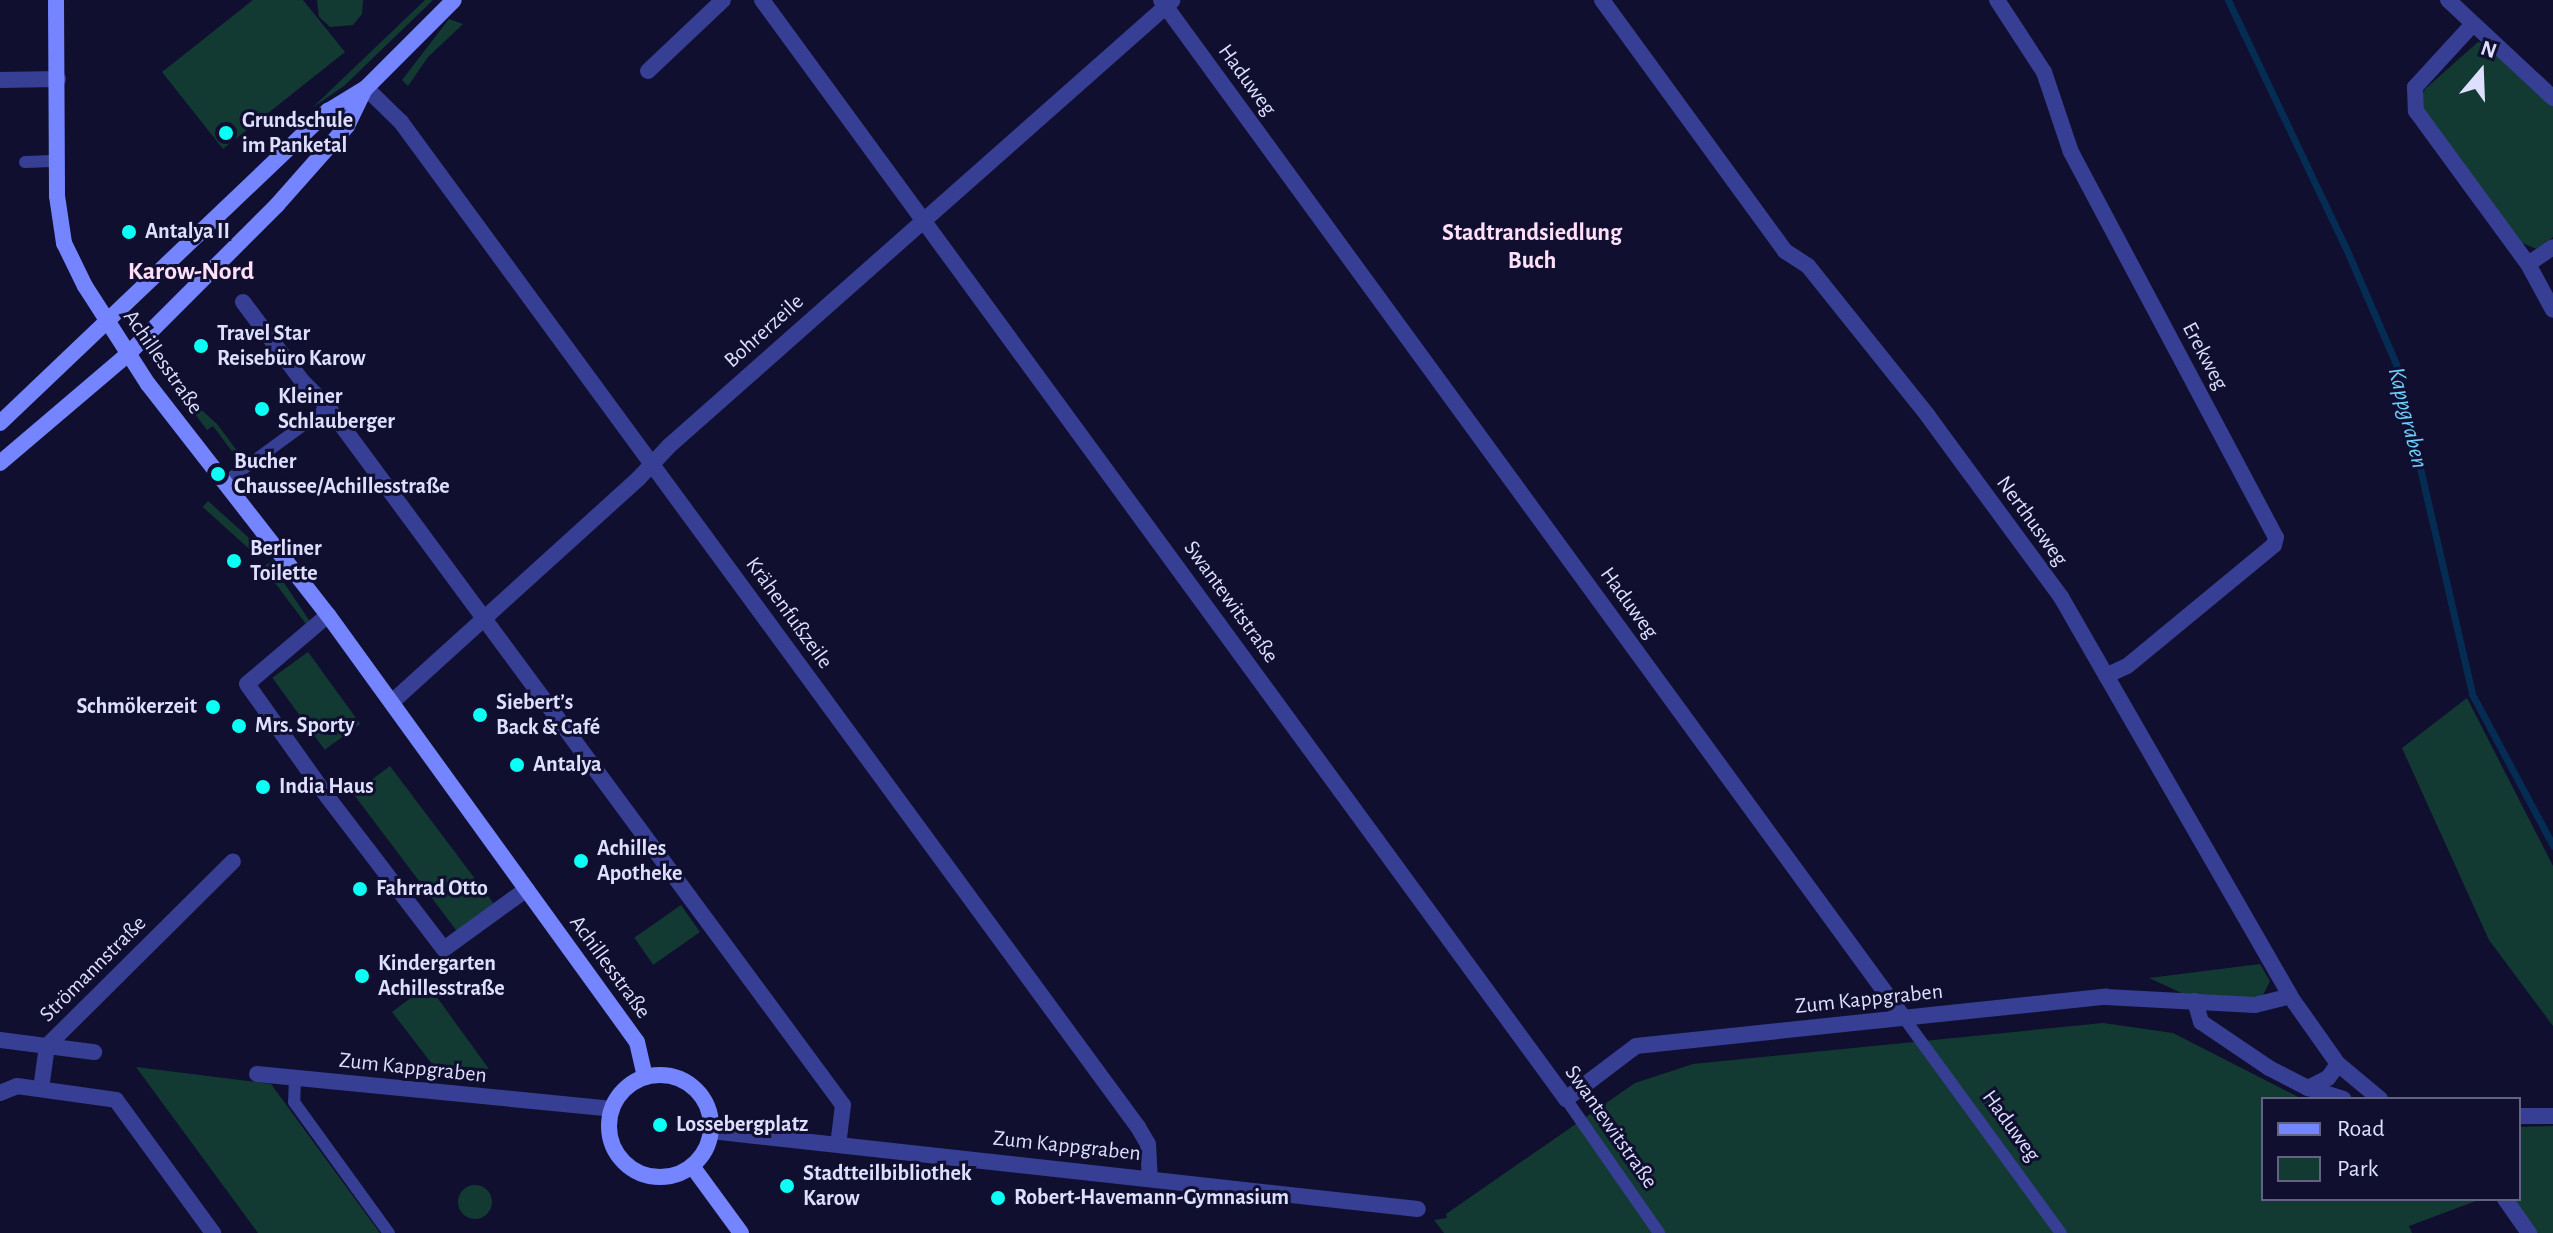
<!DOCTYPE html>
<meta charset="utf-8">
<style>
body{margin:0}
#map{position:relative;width:2553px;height:1233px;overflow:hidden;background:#100f30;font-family:"Alegreya Sans",sans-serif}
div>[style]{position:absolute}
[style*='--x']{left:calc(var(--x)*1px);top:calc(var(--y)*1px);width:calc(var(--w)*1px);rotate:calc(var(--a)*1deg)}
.green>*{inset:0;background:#123a33;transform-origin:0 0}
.round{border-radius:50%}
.stream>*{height:7px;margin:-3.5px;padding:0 3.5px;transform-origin:3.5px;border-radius:3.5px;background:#052c53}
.lane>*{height:12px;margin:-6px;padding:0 6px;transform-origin:6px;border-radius:6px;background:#363f93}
.street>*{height:16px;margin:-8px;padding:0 8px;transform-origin:8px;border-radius:8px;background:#363f93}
.secondary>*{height:16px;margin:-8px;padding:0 8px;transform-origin:8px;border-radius:8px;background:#7585ff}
.secondary>.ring{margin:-8px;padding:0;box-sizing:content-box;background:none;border:16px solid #7585ff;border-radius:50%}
.dots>*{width:22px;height:22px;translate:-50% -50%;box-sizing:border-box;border:4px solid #100f30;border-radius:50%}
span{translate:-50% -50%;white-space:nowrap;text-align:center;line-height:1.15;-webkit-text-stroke:6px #100f30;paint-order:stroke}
.street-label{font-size:22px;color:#dedfff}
.poi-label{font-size:22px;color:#dedfff;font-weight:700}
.left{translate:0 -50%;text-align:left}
.right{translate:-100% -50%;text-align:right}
.neighbourhood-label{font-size:24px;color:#ffe0f8;font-weight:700}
.water-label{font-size:24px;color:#6cd0ff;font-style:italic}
.quarter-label{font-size:26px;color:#ffe0f8;font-weight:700}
.legend{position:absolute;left:2261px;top:1097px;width:260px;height:104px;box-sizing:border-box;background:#100f30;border:2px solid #626283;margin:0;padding:10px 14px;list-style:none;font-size:24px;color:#dedfff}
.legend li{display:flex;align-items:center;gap:16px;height:40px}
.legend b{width:40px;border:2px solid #626283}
.north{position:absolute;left:2441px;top:32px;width:80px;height:80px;-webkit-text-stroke:6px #100f30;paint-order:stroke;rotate:19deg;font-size:22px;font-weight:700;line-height:32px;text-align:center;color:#dedfff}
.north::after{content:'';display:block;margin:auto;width:28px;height:36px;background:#dedfff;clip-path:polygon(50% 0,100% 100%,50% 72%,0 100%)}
</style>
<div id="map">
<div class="green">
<div style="clip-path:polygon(253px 0,303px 0,345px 52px,223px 149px,162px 72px)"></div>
<div style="clip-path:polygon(317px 0,363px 0,362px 14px,353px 25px,330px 27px,319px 17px)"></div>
<div style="clip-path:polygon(425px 0,433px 0,344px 86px,312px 108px)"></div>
<div style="clip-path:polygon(449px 19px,463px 24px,428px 57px,408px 86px,402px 80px)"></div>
<div style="clip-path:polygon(2478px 42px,2487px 45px,2553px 106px,2553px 237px,2537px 249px,2522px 243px,2424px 111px,2421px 98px,2425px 89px)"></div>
<div style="clip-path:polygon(186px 396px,217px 424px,244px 460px,240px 462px,213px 426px,207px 430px,183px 398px)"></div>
<div style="left:208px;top:501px;width:71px;height:8px;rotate:42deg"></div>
<div style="clip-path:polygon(273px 560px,287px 577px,282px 580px,309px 620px,306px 624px,263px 567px)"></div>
<div style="left:308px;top:652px;width:89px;height:44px;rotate:54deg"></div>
<div style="clip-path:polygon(2467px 698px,2553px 866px,2553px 1026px,2489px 940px,2402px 748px)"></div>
<div style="left:390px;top:766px;width:172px;height:46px;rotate:53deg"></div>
<div style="left:681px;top:905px;width:33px;height:57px;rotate:55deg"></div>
<div style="clip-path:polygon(2260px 964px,2270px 981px,2262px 997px,2225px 999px,2188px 996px,2149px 978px)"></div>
<div style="clip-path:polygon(428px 985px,489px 1069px,432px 1064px,392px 1012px)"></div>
<div style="clip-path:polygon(2103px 1023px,2173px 1033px,2302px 1099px,2263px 1099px,2263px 1199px,2481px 1199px,2409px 1226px,2412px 1233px,1444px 1233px,1434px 1220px,1447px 1218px,1446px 1214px,1635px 1083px,1693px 1064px)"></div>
<div style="clip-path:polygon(136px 1067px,271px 1084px,380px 1233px,258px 1233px)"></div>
<div style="clip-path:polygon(2553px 1126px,2553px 1233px,2537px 1233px,2512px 1199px,2519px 1199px,2519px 1127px)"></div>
<div class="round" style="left:458px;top:1185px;width:34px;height:34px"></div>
</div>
<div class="stream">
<div style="--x:2228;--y:0;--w:272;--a:64.6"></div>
<div style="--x:2345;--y:246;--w:129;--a:66.6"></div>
<div style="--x:2396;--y:364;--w:339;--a:77"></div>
<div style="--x:2472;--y:694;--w:172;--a:61.9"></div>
</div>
<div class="lane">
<div style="--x:25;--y:162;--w:33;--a:-2"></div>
<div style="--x:224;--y:483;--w:129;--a:-36.2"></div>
<div style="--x:1904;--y:1018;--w:266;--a:53.9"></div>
<div style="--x:295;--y:1078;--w:24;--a:92"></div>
<div style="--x:294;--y:1102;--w:162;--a:54.1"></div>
<div style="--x:1566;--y:1099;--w:163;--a:55.2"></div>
</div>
<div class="street">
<div style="--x:762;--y:0;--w:1362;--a:53.81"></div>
<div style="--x:1566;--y:1099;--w:88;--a:-37.1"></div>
<div style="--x:1636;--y:1046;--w:473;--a:-6"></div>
<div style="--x:2106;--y:997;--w:149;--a:3.1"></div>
<div style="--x:2255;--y:1005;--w:36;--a:-14"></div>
<div style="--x:1161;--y:0;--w:1260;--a:53.88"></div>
<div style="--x:1602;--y:0;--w:311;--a:53.9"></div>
<div style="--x:1785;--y:251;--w:27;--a:33"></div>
<div style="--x:1808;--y:266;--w:192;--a:51.3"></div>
<div style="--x:1928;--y:416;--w:225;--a:53.7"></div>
<div style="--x:2061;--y:597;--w:460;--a:60.1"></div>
<div style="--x:2290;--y:996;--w:83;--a:54.8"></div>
<div style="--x:2338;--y:1064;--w:55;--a:39.8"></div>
<div style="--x:1997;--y:0;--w:86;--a:56.9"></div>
<div style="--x:2044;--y:72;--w:84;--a:71.4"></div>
<div style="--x:2071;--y:152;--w:436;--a:62"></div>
<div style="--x:2276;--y:537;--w:8;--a:104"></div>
<div style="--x:2274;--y:545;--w:190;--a:140.5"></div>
<div style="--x:2127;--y:666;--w:23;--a:155"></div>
<div style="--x:2448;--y:0;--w:144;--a:43"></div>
<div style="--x:2473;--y:24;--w:86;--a:132.6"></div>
<div style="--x:2415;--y:87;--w:24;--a:88"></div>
<div style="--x:2416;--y:111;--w:190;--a:53.8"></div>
<div style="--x:2528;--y:264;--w:52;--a:61.5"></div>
<div style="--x:648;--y:71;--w:103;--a:-43.4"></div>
<div style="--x:0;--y:80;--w:58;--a:-1"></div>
<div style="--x:366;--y:88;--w:49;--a:44.2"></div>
<div style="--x:401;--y:122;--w:1246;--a:53.75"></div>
<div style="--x:1138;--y:1127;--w:20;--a:60"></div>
<div style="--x:1148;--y:1144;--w:34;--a:87"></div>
<div style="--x:2528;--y:264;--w:30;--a:-34"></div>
<div style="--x:243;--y:302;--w:99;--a:53.2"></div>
<div style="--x:302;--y:381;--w:37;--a:45"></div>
<div style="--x:328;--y:407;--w:867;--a:53.58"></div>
<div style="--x:843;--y:1105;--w:38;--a:97"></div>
<div style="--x:328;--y:615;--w:106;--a:139.6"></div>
<div style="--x:247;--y:684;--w:131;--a:54.6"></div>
<div style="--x:323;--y:791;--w:199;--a:52.6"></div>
<div style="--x:444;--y:949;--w:102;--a:-35.9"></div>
<div style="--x:392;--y:702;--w:332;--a:-42.2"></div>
<div style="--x:638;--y:479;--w:45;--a:-46.8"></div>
<div style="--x:669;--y:446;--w:672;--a:-41.5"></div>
<div style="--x:2195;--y:1001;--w:22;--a:74"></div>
<div style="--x:2201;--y:1022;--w:82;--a:34.1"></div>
<div style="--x:2269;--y:1068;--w:44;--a:27.1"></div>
<div style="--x:2308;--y:1088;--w:37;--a:17"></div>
<div style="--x:0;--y:1040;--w:95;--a:7.3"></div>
<div style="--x:257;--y:1074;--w:357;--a:5.6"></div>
<div style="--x:2308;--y:1088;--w:22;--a:-27"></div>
<div style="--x:2328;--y:1078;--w:17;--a:-54"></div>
<div style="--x:41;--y:1089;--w:43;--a:-82.1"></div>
<div style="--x:47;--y:1046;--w:262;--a:-44.8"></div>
<div style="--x:0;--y:1093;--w:18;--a:-22"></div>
<div style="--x:17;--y:1086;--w:100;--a:8"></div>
<div style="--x:116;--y:1100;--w:165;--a:53.9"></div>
<div style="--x:2519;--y:1116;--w:34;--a:0"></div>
<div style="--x:711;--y:1131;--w:711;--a:6.3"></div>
<div style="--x:2505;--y:1199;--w:42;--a:54.8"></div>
</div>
<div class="secondary">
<div style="--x:56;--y:0;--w:196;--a:89.7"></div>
<div style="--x:57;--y:196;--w:48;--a:81.5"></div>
<div style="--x:64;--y:243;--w:48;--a:64"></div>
<div style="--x:85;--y:286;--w:117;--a:57.3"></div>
<div style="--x:148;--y:384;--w:293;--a:52.1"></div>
<div style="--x:328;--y:615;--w:527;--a:54.11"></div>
<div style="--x:637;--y:1042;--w:36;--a:77"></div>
<div style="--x:0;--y:423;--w:453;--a:-43.6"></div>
<div style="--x:328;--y:111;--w:44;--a:-31.2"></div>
<div style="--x:366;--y:88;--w:124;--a:-45"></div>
<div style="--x:0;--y:463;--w:168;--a:-40.4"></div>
<div style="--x:128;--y:354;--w:211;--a:-45"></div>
<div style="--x:277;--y:205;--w:106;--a:-48.5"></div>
<div style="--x:347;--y:126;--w:41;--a:-64.1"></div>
<div class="ring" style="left:609px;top:1075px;width:86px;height:86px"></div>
<div style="--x:692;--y:1166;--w:83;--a:53.8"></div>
</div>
<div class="dots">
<div style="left:226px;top:133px;background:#0afff5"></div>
<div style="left:129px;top:232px;background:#0afff5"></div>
<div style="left:201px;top:346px;background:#0afff5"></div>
<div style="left:262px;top:409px;background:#0afff5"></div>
<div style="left:218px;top:474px;background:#0afff5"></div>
<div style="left:234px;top:561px;background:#0afff5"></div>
<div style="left:213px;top:707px;background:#0afff5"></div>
<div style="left:480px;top:715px;background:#0afff5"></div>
<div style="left:239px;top:726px;background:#0afff5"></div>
<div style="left:517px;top:765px;background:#0afff5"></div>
<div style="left:263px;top:787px;background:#0afff5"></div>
<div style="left:581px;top:861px;background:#0afff5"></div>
<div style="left:360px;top:889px;background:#0afff5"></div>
<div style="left:362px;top:976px;background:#0afff5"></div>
<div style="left:660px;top:1125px;background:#0afff5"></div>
<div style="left:787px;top:1186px;background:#0afff5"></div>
<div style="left:998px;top:1198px;background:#0afff5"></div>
</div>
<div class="street-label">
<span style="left:1247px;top:80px;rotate:54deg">Haduweg</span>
<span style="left:764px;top:331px;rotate:-42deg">Bohrerzeile</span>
<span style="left:2205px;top:356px;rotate:62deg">Erekweg</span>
<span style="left:163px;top:362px;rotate:55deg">Achillesstraße</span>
<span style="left:2032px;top:521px;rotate:54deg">Nerthusweg</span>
<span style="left:1231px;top:602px;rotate:54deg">Swantewitstraße</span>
<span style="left:1629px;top:603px;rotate:54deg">Haduweg</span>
<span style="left:789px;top:613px;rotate:54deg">Krähenfußzeile</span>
<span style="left:610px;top:967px;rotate:54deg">Achillesstraße</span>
<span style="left:93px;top:969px;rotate:-45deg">Strömannstraße</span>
<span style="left:1869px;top:999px;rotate:-6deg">Zum Kappgraben</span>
<span style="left:413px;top:1068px;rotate:6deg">Zum Kappgraben</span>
<span style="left:2011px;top:1126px;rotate:54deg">Haduweg</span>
<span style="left:1611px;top:1127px;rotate:55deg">Swantewitstraße</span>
<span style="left:1067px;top:1146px;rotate:6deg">Zum Kappgraben</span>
</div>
<div class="poi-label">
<span class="left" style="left:242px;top:133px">Grundschule<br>im Panketal</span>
<span class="left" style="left:145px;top:232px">Antalya II</span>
<span class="left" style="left:217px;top:346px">Travel Star<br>Reisebüro Karow</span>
<span class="left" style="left:278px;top:409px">Kleiner<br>Schlauberger</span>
<span class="left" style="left:234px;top:474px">Bucher<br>Chaussee/Achillesstraße</span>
<span class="left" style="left:250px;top:561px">Berliner<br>Toilette</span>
<span class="left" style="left:496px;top:715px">Siebert’s<br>Back &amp; Café</span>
<span class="right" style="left:197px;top:707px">Schmökerzeit</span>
<span class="left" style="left:255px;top:726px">Mrs. Sporty</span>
<span class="left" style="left:533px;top:765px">Antalya</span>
<span class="left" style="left:279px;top:787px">India Haus</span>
<span class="left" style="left:597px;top:861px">Achilles<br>Apotheke</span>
<span class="left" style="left:376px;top:889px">Fahrrad Otto</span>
<span class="left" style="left:378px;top:976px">Kindergarten<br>Achillesstraße</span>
<span class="left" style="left:676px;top:1125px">Lossebergplatz</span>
<span class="left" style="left:803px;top:1186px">Stadtteilbibliothek<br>Karow</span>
<span class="left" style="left:1014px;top:1198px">Robert-Havemann-Gymnasium</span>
</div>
<div class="neighbourhood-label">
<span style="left:1532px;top:248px">Stadtrandsiedlung<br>Buch</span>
</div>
<div class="water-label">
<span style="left:2407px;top:418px;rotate:76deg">Kappgraben</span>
</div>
<div class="quarter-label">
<span style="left:191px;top:272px">Karow-Nord</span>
</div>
<ul class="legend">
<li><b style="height:10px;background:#7585ff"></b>Road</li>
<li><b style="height:22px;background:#123a33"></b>Park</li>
</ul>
<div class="north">N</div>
</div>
